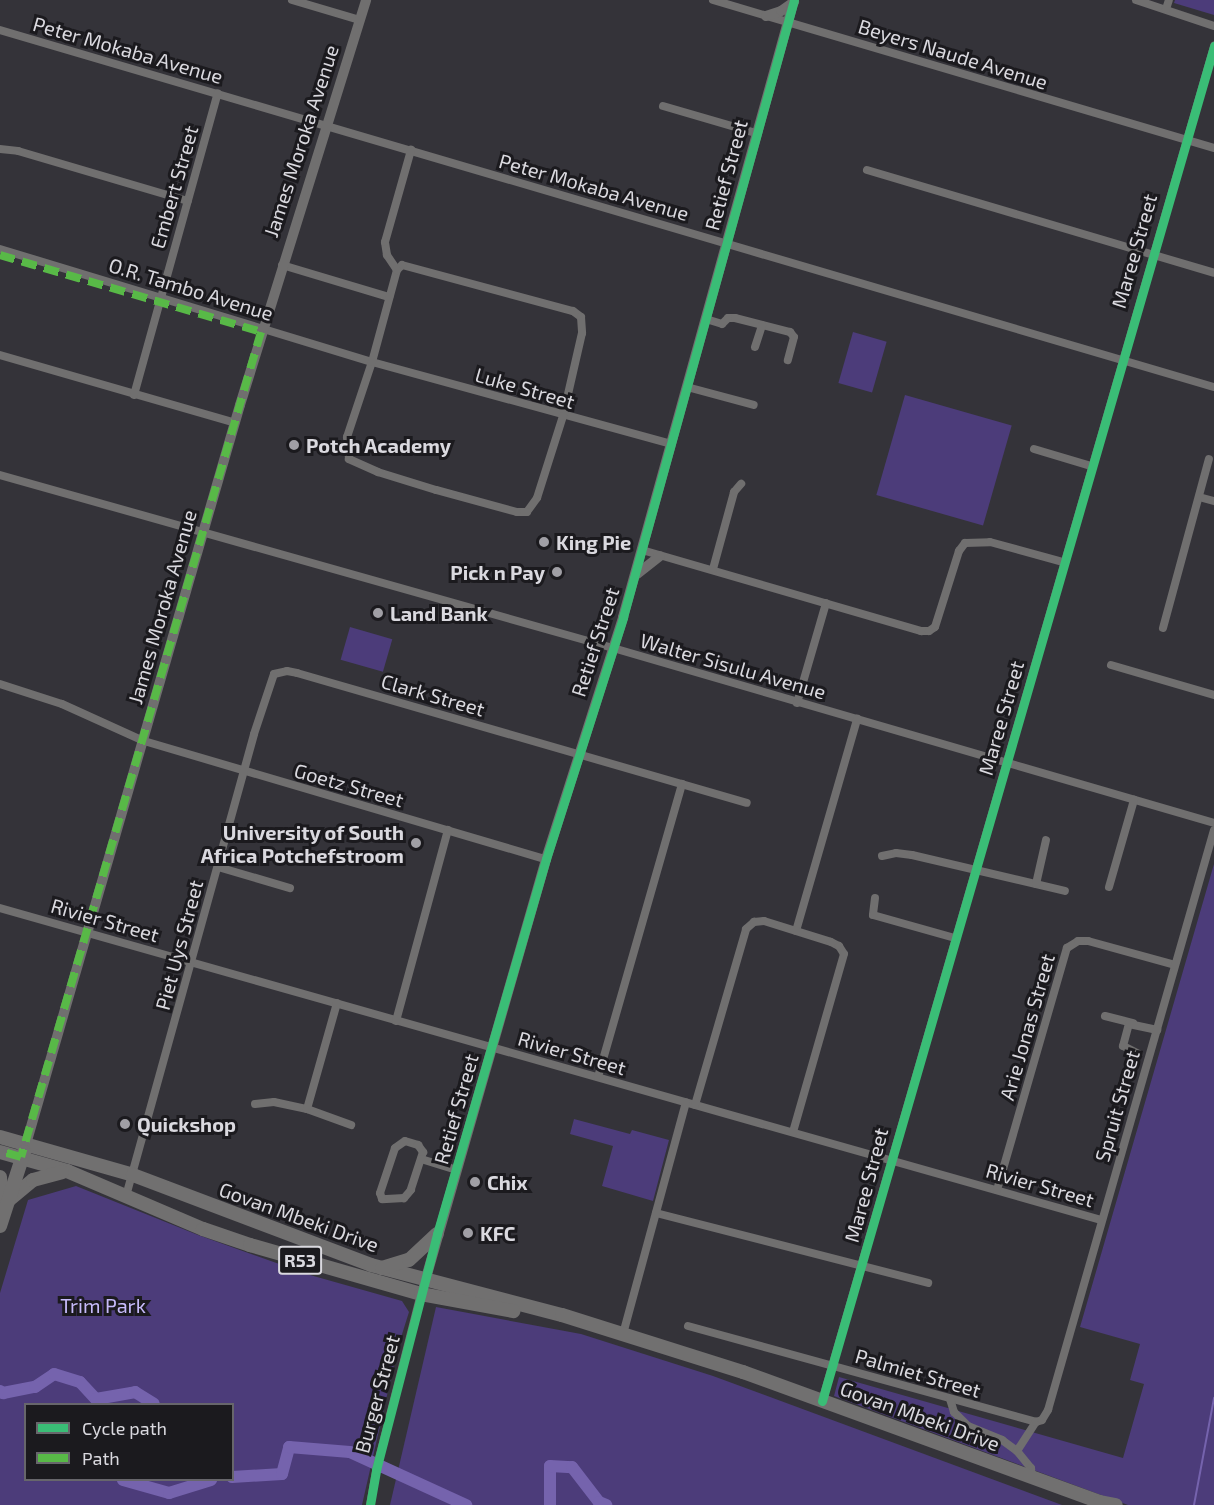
<!DOCTYPE html>
<style>
body{margin:0}
#map{position:relative;width:1214px;height:1505px;overflow:hidden;background:#343339;font-family:"Exo 2",sans-serif}
div>[style]{position:absolute}
[style*='--x']{left:calc(var(--x)*1px);top:calc(var(--y)*1px);width:calc(var(--w)*1px);rotate:calc(var(--a)*1deg)}
.green>*{inset:0;background:#4c3c7a;transform-origin:0 0}
.stream>*{height:2px;margin:-1px;padding:0 1px;transform-origin:1px;border-radius:1px;background:#7563ad}
.river>*{height:12px;margin:-6px;padding:0 6px;transform-origin:6px;border-radius:6px;background:#7563ad}
.minor>*{height:8px;margin:-4px;padding:0 4px;transform-origin:4px;border-radius:4px;background:#706f6f}
.tertiary>*{height:10px;margin:-5px;padding:0 5px;transform-origin:5px;border-radius:5px;background:#706f6f}
.primary>*{height:14px;margin:-7px;padding:0 7px;transform-origin:7px;border-radius:7px;background:#717070}
.quiet>*{height:8px;margin-top:-4px;transform-origin:0;background:repeating-linear-gradient(90deg,#58b947 0 15px,transparent 0 23px)}
.cycleway>*{height:9px;margin:-4.5px;padding:0 4.5px;transform-origin:4.5px;border-radius:4.5px;background:#3abd76}
.dots>*{width:16px;height:16px;translate:-50% -50%;box-sizing:border-box;border:3px solid #1b1a1e;border-radius:50%}
span{translate:-50% -50%;white-space:nowrap;text-align:center;line-height:1.15;-webkit-text-stroke:6px #1b1a1e;paint-order:stroke}
.shield-label span{padding:2px 4px;background:#1b1a1e;border:2px solid;border-radius:4px;-webkit-text-stroke-width:0}
.shield-label{font-size:18px;color:#dad9df;font-weight:700}
.street-label{font-size:20px;color:#dad9df}
.poi-label{font-size:20px;color:#dad9df;font-weight:700}
.left{translate:0 -50%;text-align:left}
.right{translate:-100% -50%;text-align:right}
.park-label{font-size:20px;color:#c7bbfb}
.legend{position:absolute;left:24px;top:1403px;width:210px;height:78px;box-sizing:border-box;background:#1b1a1e;border:2px solid #67666b;margin:0;padding:8px 10px;list-style:none;font-size:18px;color:#dad9df}
.legend li{display:flex;align-items:center;gap:12px;height:30px}
.legend b{width:30px;border:2px solid #67666b}
</style>
<div id="map">
<div class="green">
<div style="clip-path:polygon(1175px 0,1214px 0,1214px 15px,1174px 3px)"></div>
<div style="left:853px;top:332px;width:35px;height:53px;rotate:16deg"></div>
<div style="left:905px;top:395px;width:111px;height:104px;rotate:16deg"></div>
<div style="left:350px;top:627px;width:44px;height:34px;rotate:16deg"></div>
<div style="clip-path:polygon(1214px 864px,1214px 1505px,1128px 1505px,834px 1396px,839px 1377px,1123px 1458px,1144px 1384px,1130px 1380px,1140px 1344px,1080px 1327px)"></div>
<div style="clip-path:polygon(574px 1119px,630px 1134px,632px 1130px,669px 1140px,653px 1201px,602px 1186px,613px 1146px,570px 1134px)"></div>
<div style="clip-path:polygon(evenodd,76px 1186px,198px 1235px,310px 1275px,402px 1301px,409px 1312px,398px 1347px,362px 1505px,0 1505px,0 1293px,28px 1200px,76px 1186px,26px 1404px,232px 1404px,232px 1480px,26px 1480px,26px 1404px)"></div>
<div style="clip-path:polygon(436px 1307px,581px 1334px,713px 1376px,1062px 1505px,390px 1505px)"></div>
</div>
<div class="stream">
<div style="--x:1194;--y:1505;--w:109;--a:-79.4"></div>
</div>
<div class="river">
<div style="--x:0;--y:1391;--w:4;--a:34"></div>
<div style="--x:3;--y:1393;--w:33;--a:-11"></div>
<div style="--x:35;--y:1387;--w:23;--a:-34"></div>
<div style="--x:54;--y:1374;--w:27;--a:17"></div>
<div style="--x:80;--y:1382;--w:23;--a:47"></div>
<div style="--x:96;--y:1399;--w:40;--a:-10"></div>
<div style="--x:135;--y:1392;--w:22;--a:32"></div>
<div style="--x:232;--y:1477;--w:50;--a:-3.4"></div>
<div style="--x:282;--y:1474;--w:28;--a:-75"></div>
<div style="--x:289;--y:1447;--w:61;--a:4.7"></div>
<div style="--x:350;--y:1452;--w:128;--a:24.6"></div>
<div style="--x:123;--y:1480;--w:48;--a:15.8"></div>
<div style="--x:169;--y:1493;--w:44;--a:-17.2"></div>
<div style="--x:550;--y:1505;--w:39;--a:-90"></div>
<div style="--x:550;--y:1466;--w:22;--a:3"></div>
<div style="--x:572;--y:1467;--w:44;--a:52.4"></div>
<div style="--x:599;--y:1502;--w:8;--a:23"></div>
</div>
<div class="minor">
<div style="--x:292;--y:0;--w:71;--a:16.4"></div>
<div style="--x:713;--y:0;--w:522;--a:16.46"></div>
<div style="--x:1136;--y:0;--w:82;--a:18.4"></div>
<div style="--x:1166;--y:9;--w:9;--a:-72"></div>
<div style="--x:0;--y:30;--w:1265;--a:16.39"></div>
<div style="--x:663;--y:106;--w:97;--a:16.2"></div>
<div style="--x:0;--y:149;--w:18;--a:6"></div>
<div style="--x:18;--y:151;--w:177;--a:16.4"></div>
<div style="--x:867;--y:170;--w:362;--a:16.5"></div>
<div style="--x:0;--y:249;--w:389;--a:16.9"></div>
<div style="--x:372;--y:362;--w:310;--a:15.3"></div>
<div style="--x:282;--y:265;--w:112;--a:16.7"></div>
<div style="--x:402;--y:265;--w:177;--a:15.1"></div>
<div style="--x:573;--y:311;--w:10;--a:37"></div>
<div style="--x:581;--y:317;--w:16;--a:86"></div>
<div style="--x:582;--y:333;--w:85;--a:102.9"></div>
<div style="--x:563;--y:416;--w:86;--a:107.6"></div>
<div style="--x:537;--y:498;--w:17;--a:126"></div>
<div style="--x:527;--y:512;--w:10;--a:180"></div>
<div style="--x:517;--y:512;--w:84;--a:-164.8"></div>
<div style="--x:436;--y:490;--w:61;--a:-162.8"></div>
<div style="--x:378;--y:472;--w:32;--a:-156"></div>
<div style="--x:349;--y:459;--w:22;--a:-95"></div>
<div style="--x:347;--y:437;--w:79;--a:-71.6"></div>
<div style="--x:372;--y:362;--w:95;--a:-74.8"></div>
<div style="--x:397;--y:270;--w:7;--a:-45"></div>
<div style="--x:397;--y:270;--w:18;--a:-124"></div>
<div style="--x:387;--y:255;--w:13;--a:-99"></div>
<div style="--x:385;--y:242;--w:96;--a:-74.2"></div>
<div style="--x:706;--y:319;--w:17;--a:17"></div>
<div style="--x:722;--y:324;--w:8;--a:-45"></div>
<div style="--x:728;--y:318;--w:7;--a:0"></div>
<div style="--x:735;--y:318;--w:57;--a:14.3"></div>
<div style="--x:790;--y:332;--w:6;--a:51"></div>
<div style="--x:794;--y:337;--w:24;--a:105"></div>
<div style="--x:755;--y:347;--w:23;--a:-72"></div>
<div style="--x:0;--y:355;--w:245;--a:16.1"></div>
<div style="--x:687;--y:387;--w:69;--a:15"></div>
<div style="--x:134;--y:395;--w:313;--a:-74.5"></div>
<div style="--x:1034;--y:449;--w:59;--a:16.6"></div>
<div style="--x:0;--y:475;--w:637;--a:15.76"></div>
<div style="--x:613;--y:648;--w:626;--a:16.23"></div>
<div style="--x:1199;--y:497;--w:16;--a:15"></div>
<div style="--x:642;--y:550;--w:291;--a:16.2"></div>
<div style="--x:921;--y:631;--w:8;--a:0"></div>
<div style="--x:929;--y:631;--w:7;--a:-34"></div>
<div style="--x:935;--y:627;--w:80;--a:-72.5"></div>
<div style="--x:959;--y:551;--w:10;--a:-53"></div>
<div style="--x:965;--y:543;--w:25;--a:-2"></div>
<div style="--x:990;--y:542;--w:76;--a:15.3"></div>
<div style="--x:713;--y:569;--w:80;--a:-74.7"></div>
<div style="--x:734;--y:492;--w:11;--a:-49"></div>
<div style="--x:1163;--y:628;--w:175;--a:-74.8"></div>
<div style="--x:1111;--y:665;--w:107;--a:16.2"></div>
<div style="--x:0;--y:684;--w:65;--a:17.9"></div>
<div style="--x:62;--y:704;--w:90;--a:24.3"></div>
<div style="--x:144;--y:741;--w:419;--a:16.4"></div>
<div style="--x:797;--y:703;--w:104;--a:-73.8"></div>
<div style="--x:882;--y:856;--w:14;--a:-12"></div>
<div style="--x:896;--y:853;--w:16;--a:7"></div>
<div style="--x:912;--y:855;--w:157;--a:13.2"></div>
<div style="--x:218;--y:867;--w:75;--a:16.3"></div>
<div style="--x:1036;--y:884;--w:45;--a:-77.2"></div>
<div style="--x:1109;--y:887;--w:91;--a:-74"></div>
<div style="--x:875;--y:898;--w:17;--a:97"></div>
<div style="--x:873;--y:915;--w:85;--a:15.7"></div>
<div style="--x:0;--y:908;--w:1144;--a:15.82"></div>
<div style="--x:796;--y:931;--w:221;--a:-73.9"></div>
<div style="--x:1105;--y:1016;--w:29;--a:14"></div>
<div style="--x:396;--y:1021;--w:198;--a:-74.8"></div>
<div style="--x:1139;--y:1054;--w:18;--a:-153"></div>
<div style="--x:1123;--y:1046;--w:23;--a:-75"></div>
<div style="--x:1129;--y:1024;--w:29;--a:12"></div>
<div style="--x:598;--y:1077;--w:305;--a:-74"></div>
<div style="--x:255;--y:1104;--w:19;--a:-6"></div>
<div style="--x:274;--y:1102;--w:34;--a:12"></div>
<div style="--x:307;--y:1109;--w:47;--a:20"></div>
<div style="--x:695;--y:1105;--w:183;--a:-73.8"></div>
<div style="--x:746;--y:929;--w:11;--a:-41"></div>
<div style="--x:754;--y:922;--w:10;--a:-6"></div>
<div style="--x:764;--y:921;--w:70;--a:17.4"></div>
<div style="--x:831;--y:942;--w:9;--a:27"></div>
<div style="--x:839;--y:946;--w:9;--a:58"></div>
<div style="--x:844;--y:954;--w:185;--a:106"></div>
<div style="--x:307;--y:1109;--w:110;--a:-74.2"></div>
<div style="--x:405;--y:1141;--w:14;--a:17"></div>
<div style="--x:418;--y:1145;--w:9;--a:54"></div>
<div style="--x:423;--y:1152;--w:40;--a:108"></div>
<div style="--x:411;--y:1190;--w:11;--a:131"></div>
<div style="--x:404;--y:1198;--w:22;--a:177"></div>
<div style="--x:382;--y:1199;--w:6;--a:-108"></div>
<div style="--x:380;--y:1193;--w:47;--a:-71.6"></div>
<div style="--x:395;--y:1148;--w:12;--a:-35"></div>
<div style="--x:421;--y:1159;--w:38;--a:17"></div>
<div style="--x:997;--y:1190;--w:252;--a:-73.9"></div>
<div style="--x:1067;--y:948;--w:13;--a:-32"></div>
<div style="--x:1078;--y:941;--w:10;--a:0"></div>
<div style="--x:1088;--y:941;--w:90;--a:15.4"></div>
<div style="--x:126;--y:1196;--w:479;--a:-74.5"></div>
<div style="--x:254;--y:734;--w:63;--a:-71.6"></div>
<div style="--x:274;--y:674;--w:13;--a:-13"></div>
<div style="--x:287;--y:671;--w:10;--a:11"></div>
<div style="--x:297;--y:673;--w:468;--a:16.1"></div>
<div style="--x:656;--y:1213;--w:281;--a:14.4"></div>
<div style="--x:688;--y:1326;--w:361;--a:15.4"></div>
<div style="--x:623;--y:1334;--w:240;--a:-74.8"></div>
<div style="--x:950;--y:1399;--w:14;--a:73"></div>
<div style="--x:954;--y:1412;--w:20;--a:45"></div>
<div style="--x:968;--y:1426;--w:37;--a:22"></div>
<div style="--x:1002;--y:1440;--w:19;--a:36"></div>
<div style="--x:1017;--y:1451;--w:22;--a:51"></div>
<div style="--x:1031;--y:1468;--w:9;--a:84"></div>
<div style="--x:822;--y:1401;--w:1411;--a:-73.86"></div>
<div style="--x:1017;--y:1451;--w:35;--a:-57"></div>
<div style="--x:1036;--y:1422;--w:6;--a:-18"></div>
<div style="--x:1042;--y:1420;--w:12;--a:-59"></div>
<div style="--x:1048;--y:1410;--w:603;--a:-74.03"></div>
<div style="--x:370;--y:1505;--w:36;--a:-80"></div>
<div style="--x:376;--y:1470;--w:182;--a:-75.7"></div>
</div>
<div class="tertiary">
<div style="--x:766;--y:16;--w:16;--a:-18"></div>
<div style="--x:781;--y:11;--w:16;--a:-35"></div>
<div style="--x:637;--y:574;--w:29;--a:-38"></div>
<div style="--x:26;--y:1144;--w:769;--a:-73.85"></div>
<div style="--x:240;--y:405;--w:424;--a:-72.7"></div>
<div style="--x:424;--y:1285;--w:443;--a:-74"></div>
<div style="--x:546;--y:859;--w:254;--a:-72.3"></div>
<div style="--x:623;--y:617;--w:640;--a:-74.51"></div>
</div>
<div class="primary">
<div style="--x:0;--y:1137;--w:138;--a:15.9"></div>
<div style="--x:133;--y:1175;--w:254;--a:20.7"></div>
<div style="--x:371;--y:1265;--w:197;--a:14.7"></div>
<div style="--x:562;--y:1315;--w:190;--a:17.5"></div>
<div style="--x:743;--y:1372;--w:380;--a:20"></div>
<div style="--x:1100;--y:1502;--w:16;--a:11"></div>
<div style="--x:0;--y:1152;--w:70;--a:15.8"></div>
<div style="--x:67;--y:1171;--w:148;--a:23.1"></div>
<div style="--x:203;--y:1229;--w:50;--a:18.8"></div>
<div style="--x:250;--y:1245;--w:178;--a:16"></div>
<div style="--x:421;--y:1294;--w:94;--a:10.5"></div>
<div style="--x:0;--y:1177;--w:27;--a:86"></div>
<div style="--x:9;--y:1200;--w:31;--a:-40"></div>
<div style="--x:33;--y:1180;--w:30;--a:-15"></div>
<div style="--x:0;--y:1226;--w:78;--a:-72"></div>
<div style="--x:382;--y:1268;--w:28;--a:-17"></div>
<div style="--x:409;--y:1260;--w:38;--a:-43"></div>
</div>
<div class="quiet">
<div style="--x:0;--y:255;--w:272;--a:16.4"></div>
<div style="--x:261;--y:332;--w:859;--a:106.22"></div>
<div style="--x:21;--y:1157;--w:22;--a:-164"></div>
</div>
<div class="cycleway">
<div style="--x:822;--y:1401;--w:1411;--a:-73.86"></div>
<div style="--x:370;--y:1505;--w:36;--a:-80"></div>
<div style="--x:376;--y:1470;--w:244;--a:-75.5"></div>
<div style="--x:437;--y:1234;--w:391;--a:-73.8"></div>
<div style="--x:546;--y:859;--w:254;--a:-72.3"></div>
<div style="--x:623;--y:617;--w:640;--a:-74.51"></div>
</div>
<div class="dots">
<div style="left:294px;top:445px;background:#a09fa5"></div>
<div style="left:544px;top:542px;background:#a09fa5"></div>
<div style="left:557px;top:572px;background:#a09fa5"></div>
<div style="left:378px;top:613px;background:#a09fa5"></div>
<div style="left:416px;top:843px;background:#a09fa5"></div>
<div style="left:125px;top:1124px;background:#a09fa5"></div>
<div style="left:475px;top:1182px;background:#a09fa5"></div>
<div style="left:468px;top:1233px;background:#a09fa5"></div>
</div>
<div class="shield-label">
<span style="left:300px;top:1260px">R53</span>
</div>
<div class="street-label">
<span style="left:128px;top:50px;rotate:16deg">Peter Mokaba Avenue</span>
<span style="left:953px;top:54px;rotate:17deg">Beyers Naude Avenue</span>
<span style="left:301px;top:141px;rotate:-72deg">James Moroka Avenue</span>
<span style="left:726px;top:175px;rotate:-75deg">Retief Street</span>
<span style="left:174px;top:187px;rotate:-74deg">Embert Street</span>
<span style="left:594px;top:187px;rotate:16deg">Peter Mokaba Avenue</span>
<span style="left:1134px;top:251px;rotate:-74deg">Maree Street</span>
<span style="left:191px;top:289px;rotate:17deg">O.R. Tambo Avenue</span>
<span style="left:525px;top:388px;rotate:16deg">Luke Street</span>
<span style="left:162px;top:607px;rotate:-74deg">James Moroka Avenue</span>
<span style="left:595px;top:642px;rotate:-72deg">Retief Street</span>
<span style="left:733px;top:666px;rotate:16deg">Walter Sisulu Avenue</span>
<span style="left:433px;top:695px;rotate:16deg">Clark Street</span>
<span style="left:1001px;top:718px;rotate:-74deg">Maree Street</span>
<span style="left:349px;top:785px;rotate:16deg">Goetz Street</span>
<span style="left:105px;top:920px;rotate:16deg">Rivier Street</span>
<span style="left:179px;top:945px;rotate:-75deg">Piet Uys Street</span>
<span style="left:1027px;top:1027px;rotate:-74deg">Arie Jonas Street</span>
<span style="left:572px;top:1053px;rotate:16deg">Rivier Street</span>
<span style="left:1117px;top:1106px;rotate:-74deg">Spruit Street</span>
<span style="left:456px;top:1109px;rotate:-74deg">Retief Street</span>
<span style="left:866px;top:1185px;rotate:-75deg">Maree Street</span>
<span style="left:1040px;top:1185px;rotate:16deg">Rivier Street</span>
<span style="left:299px;top:1217px;rotate:20deg">Govan Mbeki Drive</span>
<span style="left:918px;top:1373px;rotate:16deg">Palmiet Street</span>
<span style="left:377px;top:1394px;rotate:-75deg">Burger Street</span>
<span style="left:920px;top:1416px;rotate:20deg">Govan Mbeki Drive</span>
</div>
<div class="poi-label">
<span class="left" style="left:306px;top:445px">Potch Academy</span>
<span class="left" style="left:556px;top:542px">King Pie</span>
<span class="right" style="left:545px;top:572px">Pick n Pay</span>
<span class="left" style="left:390px;top:613px">Land Bank</span>
<span class="right" style="left:404px;top:844px">University of South<br>Africa Potchefstroom</span>
<span class="left" style="left:137px;top:1124px">Quickshop</span>
<span class="left" style="left:487px;top:1182px">Chix</span>
<span class="left" style="left:480px;top:1233px">KFC</span>
</div>
<div class="park-label">
<span style="left:103px;top:1305px">Trim Park</span>
</div>
<ul class="legend">
<li><b style="height:8px;background:#3abd76"></b>Cycle path</li>
<li><b style="height:8px;background:#58b947"></b>Path</li>
</ul>
</div>
